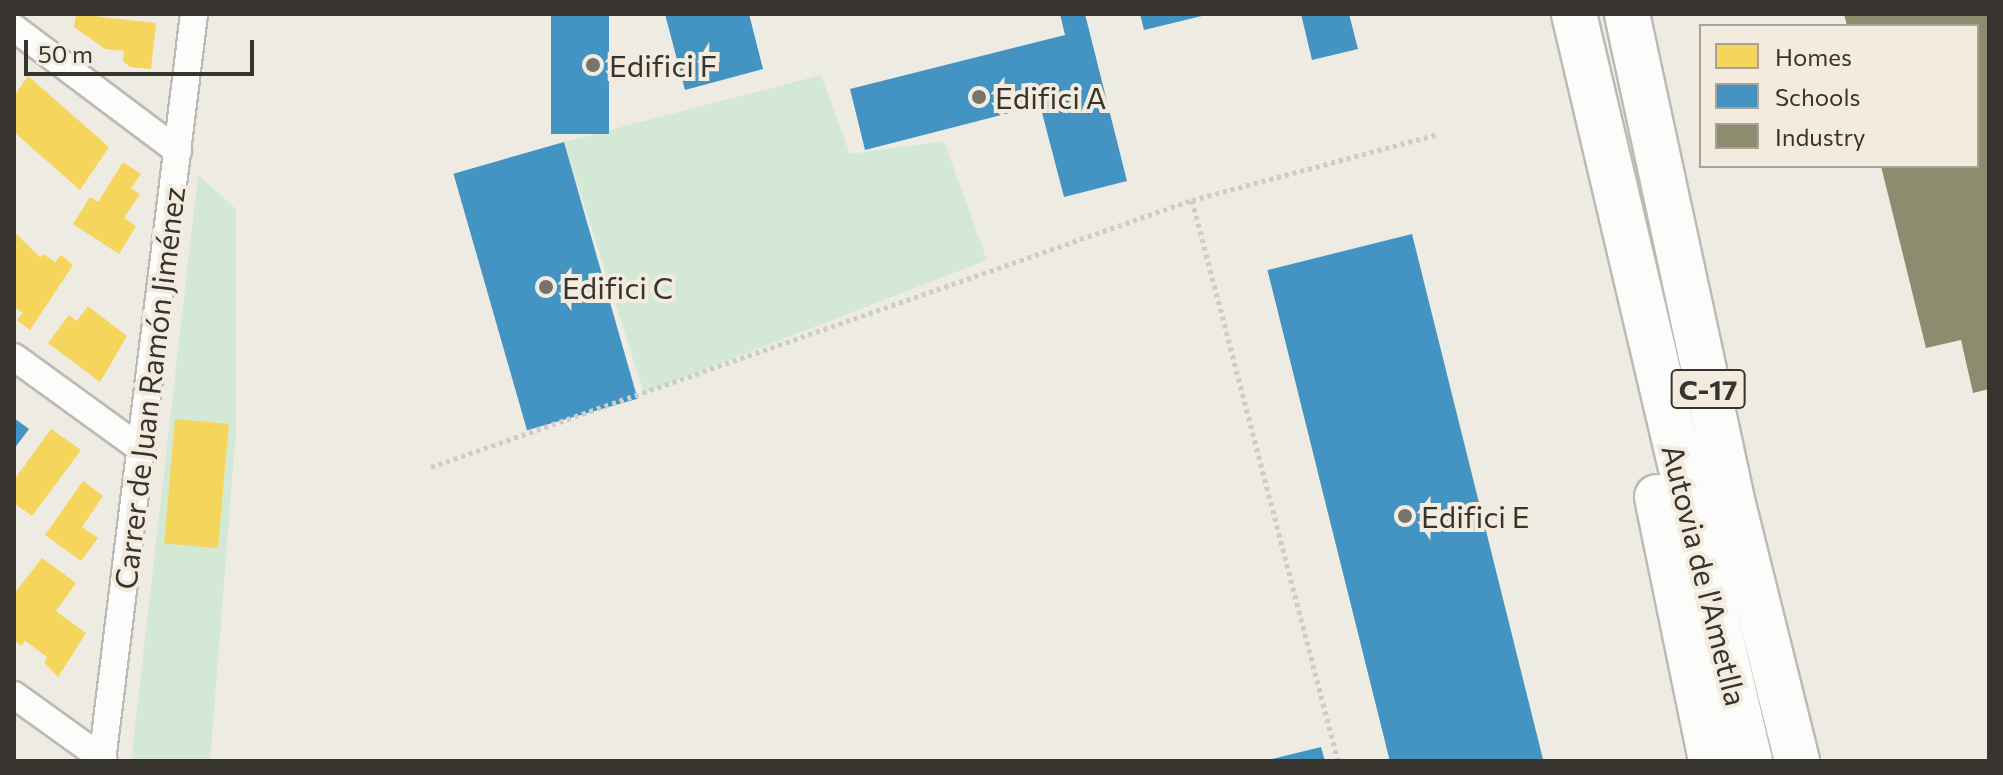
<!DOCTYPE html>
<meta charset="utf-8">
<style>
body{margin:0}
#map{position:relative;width:2003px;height:775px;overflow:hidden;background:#eeebe3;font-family:Commissioner,sans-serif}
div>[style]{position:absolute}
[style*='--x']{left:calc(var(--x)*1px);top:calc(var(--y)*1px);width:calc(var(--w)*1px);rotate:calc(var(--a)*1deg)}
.green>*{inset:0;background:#d4e9d5}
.homes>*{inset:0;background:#f6d55c;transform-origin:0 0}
.schools>*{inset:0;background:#4393c3;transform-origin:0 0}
.industry>*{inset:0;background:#8c8c6e}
.path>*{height:5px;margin-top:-2.5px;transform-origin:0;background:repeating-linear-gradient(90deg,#cdccc9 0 4px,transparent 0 8px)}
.roads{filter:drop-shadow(2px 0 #bcbab4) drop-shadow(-2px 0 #bcbab4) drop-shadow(0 2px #bcbab4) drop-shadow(0 -2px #bcbab4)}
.minor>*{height:26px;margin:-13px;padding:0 13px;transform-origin:13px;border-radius:13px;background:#fcfcfb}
.motorway>*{height:44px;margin:-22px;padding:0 22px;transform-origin:22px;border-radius:22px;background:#fcfcfb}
.dots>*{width:22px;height:22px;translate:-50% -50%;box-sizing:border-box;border:4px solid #f3ecde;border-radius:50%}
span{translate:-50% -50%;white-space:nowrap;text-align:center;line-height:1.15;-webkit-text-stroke:8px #f3ecde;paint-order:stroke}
.shield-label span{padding:2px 6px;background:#f3ecde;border:2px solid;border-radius:6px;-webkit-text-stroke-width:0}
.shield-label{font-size:28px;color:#37342f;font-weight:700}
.poi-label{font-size:30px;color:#37342f}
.left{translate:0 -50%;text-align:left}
.street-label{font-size:30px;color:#37342f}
.frame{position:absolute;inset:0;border:16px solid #37342f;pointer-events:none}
.legend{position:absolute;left:1699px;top:24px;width:280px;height:144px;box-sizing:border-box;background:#f3ecde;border:2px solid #a8a298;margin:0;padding:10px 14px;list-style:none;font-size:24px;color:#37342f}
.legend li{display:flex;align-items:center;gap:16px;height:40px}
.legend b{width:40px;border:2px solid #a8a298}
.scale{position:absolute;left:24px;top:40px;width:230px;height:36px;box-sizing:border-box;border:4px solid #37342f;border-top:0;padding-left:10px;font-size:24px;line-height:28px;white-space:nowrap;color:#37342f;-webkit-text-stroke:6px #f3ecde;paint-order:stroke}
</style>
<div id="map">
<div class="green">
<div style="clip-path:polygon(821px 75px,850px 154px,944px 141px,987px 260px,644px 393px,564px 142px)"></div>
<div style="clip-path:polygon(198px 175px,236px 209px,236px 431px,210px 761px,131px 761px)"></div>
</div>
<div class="homes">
<div style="clip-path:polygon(76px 14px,156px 23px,151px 69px,130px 67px,123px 61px,124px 51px,105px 49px,74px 27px)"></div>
<div style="clip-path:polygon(28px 76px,109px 147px,80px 190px,14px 132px,14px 96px)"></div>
<div style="clip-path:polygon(123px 162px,141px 174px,131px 188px,140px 194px,124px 218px,136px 226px,119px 254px,73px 224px,90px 197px,98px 202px)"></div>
<div style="clip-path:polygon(14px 232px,40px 257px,43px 254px,55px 262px,61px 255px,73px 265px,30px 330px,17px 320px,23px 313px,14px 307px)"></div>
<div style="clip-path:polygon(88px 306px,127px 336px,100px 382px,48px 343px,69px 315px,77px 321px)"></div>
<div style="left:175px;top:419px;width:54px;height:125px;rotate:5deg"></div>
<div style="clip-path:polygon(51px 429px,81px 450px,32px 516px,14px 503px,14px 480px)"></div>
<div style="clip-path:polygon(83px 481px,103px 496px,82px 527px,98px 538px,81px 561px,45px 535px)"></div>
<div style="clip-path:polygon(42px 558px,76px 583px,56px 611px,86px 633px,58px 677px,44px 662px,47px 657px,25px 641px,21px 646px,14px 640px,14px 594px)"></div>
</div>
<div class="schools">
<div style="left:551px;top:14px;width:58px;height:120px"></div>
<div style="clip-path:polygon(665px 14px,749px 14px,763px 69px,685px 90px)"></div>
<div style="clip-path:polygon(1060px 14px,1085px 14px,1127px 181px,1064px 197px,1040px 105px,865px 150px,850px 89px,1065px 35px)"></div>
<div style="clip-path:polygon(1140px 14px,1206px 14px,1206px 15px,1144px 30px)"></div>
<div style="clip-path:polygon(1301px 14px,1349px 14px,1358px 49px,1312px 60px)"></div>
<div style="left:564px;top:142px;width:267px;height:115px;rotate:74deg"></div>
<div style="left:1412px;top:234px;width:543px;height:149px;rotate:76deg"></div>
<div style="clip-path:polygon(14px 418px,29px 429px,14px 449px)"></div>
<div style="clip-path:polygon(1321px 747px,1325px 761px,1268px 761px,1268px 760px)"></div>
</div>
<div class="industry">
<div style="clip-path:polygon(1844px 14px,1989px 14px,1989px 389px,1973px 393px,1961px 340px,1926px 348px,1881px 166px,1977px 166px,1977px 26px,1847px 26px)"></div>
</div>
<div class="path">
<div style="--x:1192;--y:200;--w:580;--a:75.41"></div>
<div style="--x:431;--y:467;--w:806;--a:-19.33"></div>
<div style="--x:1192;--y:200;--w:252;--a:-15"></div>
</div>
<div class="roads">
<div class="minor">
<div style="--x:14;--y:28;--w:205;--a:36.9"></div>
<div style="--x:14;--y:357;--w:157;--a:35.9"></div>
<div style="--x:14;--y:695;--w:110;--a:35.7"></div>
<div style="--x:102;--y:761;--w:753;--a:-82.98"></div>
</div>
<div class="motorway">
<div style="--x:1574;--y:14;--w:767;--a:76.74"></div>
<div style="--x:1627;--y:14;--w:493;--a:77.8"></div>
<div style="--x:1731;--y:496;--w:273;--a:76"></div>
<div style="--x:1657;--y:497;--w:269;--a:78.4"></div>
</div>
</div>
<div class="dots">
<div style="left:593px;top:65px;background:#77746e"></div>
<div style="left:979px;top:97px;background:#77746e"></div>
<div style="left:546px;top:287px;background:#77746e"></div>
<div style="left:1405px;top:516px;background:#77746e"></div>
</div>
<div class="shield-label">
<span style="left:1708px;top:389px">C-17</span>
</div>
<div class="poi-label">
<span class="left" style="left:609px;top:65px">Edifici F</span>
<span class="left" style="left:995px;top:97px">Edifici A</span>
<span class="left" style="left:562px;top:287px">Edifici C</span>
<span class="left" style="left:1421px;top:516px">Edifici E</span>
</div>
<div class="street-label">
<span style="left:149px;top:388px;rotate:-83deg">Carrer de Juan Ramón Jiménez</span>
<span style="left:1705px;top:575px;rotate:76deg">Autovia de l'Ametlla</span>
</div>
<div class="frame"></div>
<ul class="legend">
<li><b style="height:22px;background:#f6d55c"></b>Homes</li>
<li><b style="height:22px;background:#4393c3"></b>Schools</li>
<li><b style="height:22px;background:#8c8c6e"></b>Industry</li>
</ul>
<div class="scale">50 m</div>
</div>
